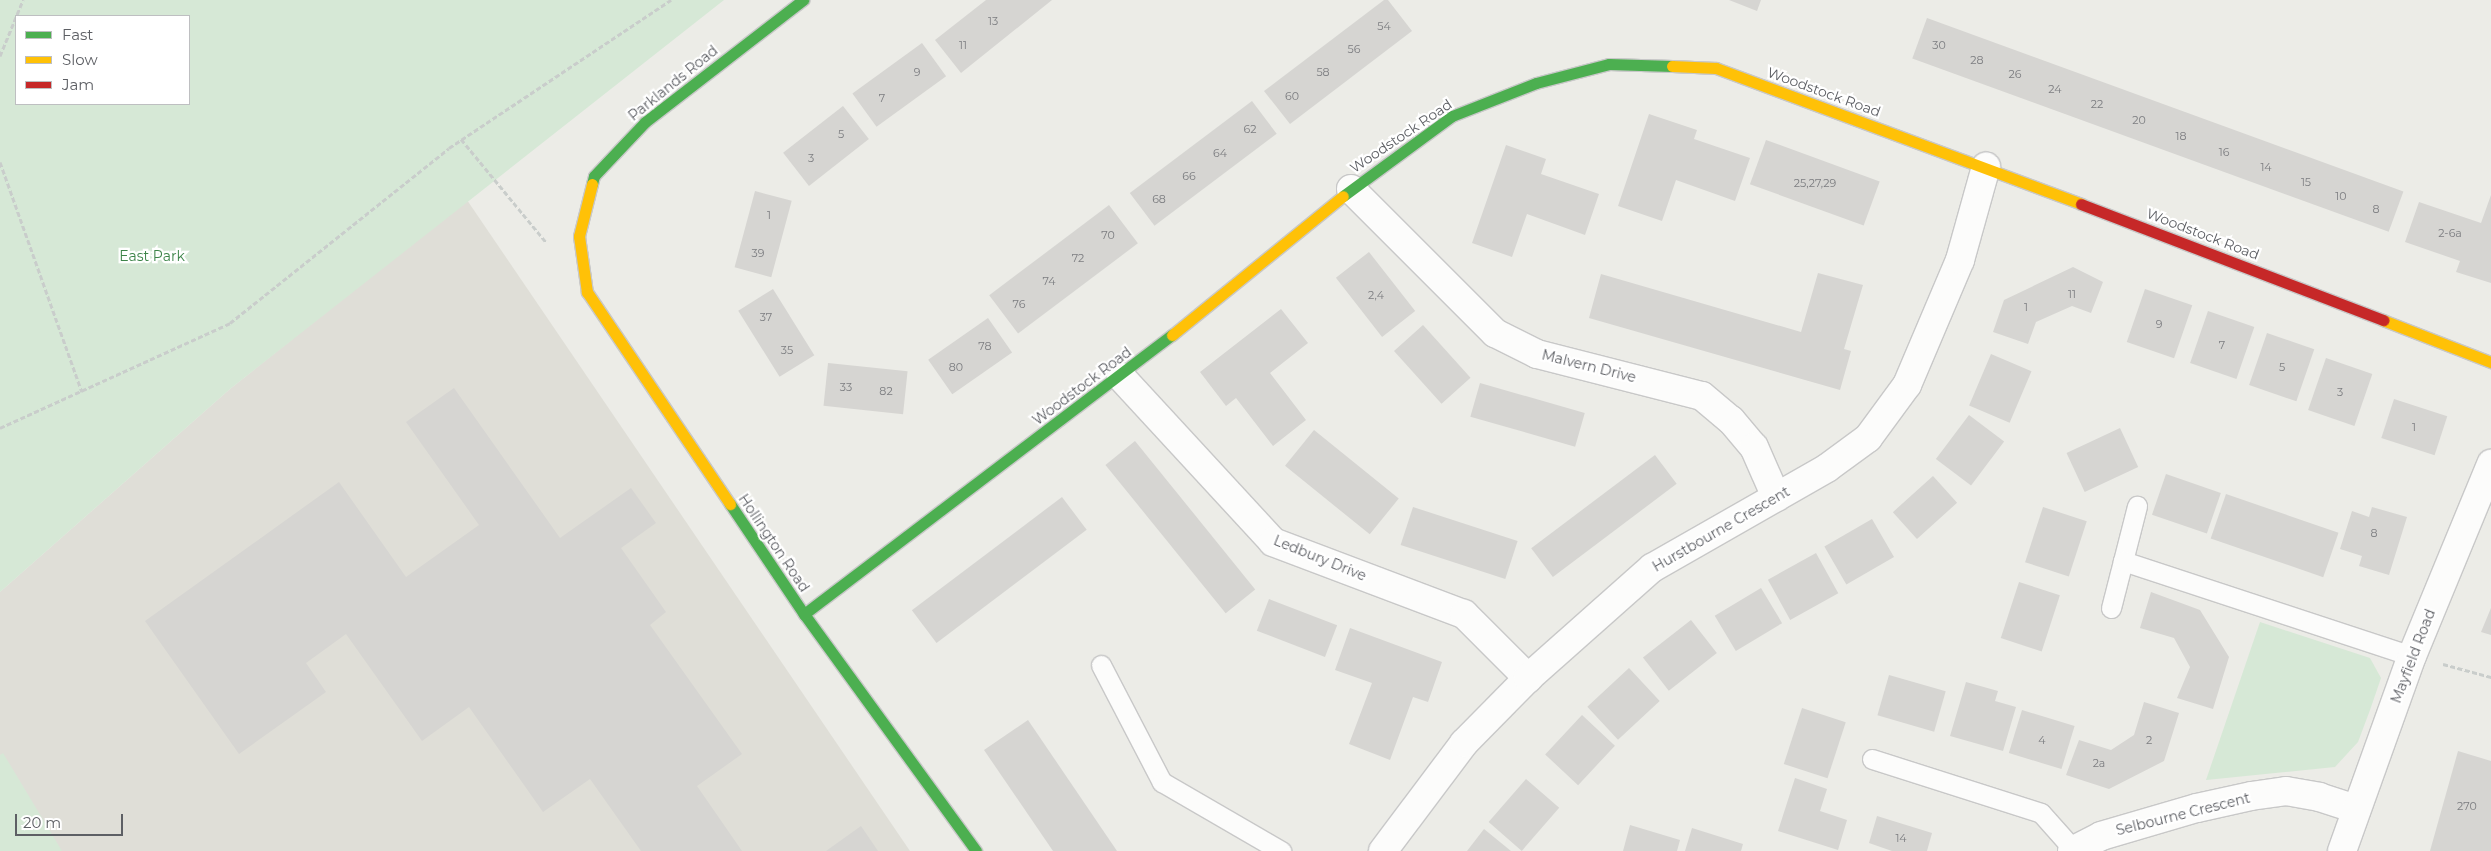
<!DOCTYPE html>
<style>
body{margin:0}
#map{position:relative;width:2491px;height:851px;overflow:hidden;background:#ecece7;font-family:Montserrat,sans-serif}
div>[style]{position:absolute}
[style*='--x']{left:calc(var(--x)*1px);top:calc(var(--y)*1px);width:calc(var(--w)*1px);rotate:calc(var(--a)*1deg)}
.education>*{inset:0;background:#dfded7}
.green>*{inset:0;background:#d6e8d6}
.building>*{inset:0;background:#d6d5d2;transform-origin:0 0}
.path>*{height:3px;margin-top:-1.5px;transform-origin:0;background:repeating-linear-gradient(90deg,#c9cdcb 0 5px,transparent 0 7.5px)}
.roads{filter:drop-shadow(1px 0 #c8c8c8) drop-shadow(-1px 0 #c8c8c8) drop-shadow(0 1px #c8c8c8) drop-shadow(0 -1px #c8c8c8)}
.lane>*{height:19px;margin:-9.5px;padding:0 9.5px;transform-origin:9.5px;border-radius:9.5px;background:#fcfcfb}
.street>*{height:28px;margin:-14px;padding:0 14px;transform-origin:14px;border-radius:14px;background:#fcfcfb}
.fast>*{height:11px;margin:-5.5px;padding:0 5.5px;transform-origin:5.5px;border-radius:5.5px;background:#4caf50}
.slow>*{height:11px;margin:-5.5px;padding:0 5.5px;transform-origin:5.5px;border-radius:5.5px;background:#ffc107}
.jam>*{height:11px;margin:-5.5px;padding:0 5.5px;transform-origin:5.5px;border-radius:5.5px;background:#c62828}
span{translate:-50% -50%;white-space:nowrap;text-align:center;line-height:1.15;-webkit-text-stroke:4.5px #fff;paint-order:stroke}
.number-label{font-size:11px;color:#7c7d80}
.number-label span{-webkit-text-stroke-width:0}
.street-label{font-size:14px;color:#5d5f64}
.park-label{font-size:14px;color:#3d8449}
.legend{position:absolute;left:15px;top:15px;width:175px;height:90px;box-sizing:border-box;background:#fff;border:1px solid #bebfc1;margin:0;padding:6px 9px;list-style:none;font-size:15px;color:#5d5f64}
.legend li{display:flex;align-items:center;gap:10px;height:25px}
.legend b{width:25px;border:1px solid #bebfc1}
.scale{position:absolute;left:15px;top:814px;width:108px;height:22px;box-sizing:border-box;border:2px solid #5d5f64;border-top:0;padding-left:6px;font-size:15px;line-height:18px;white-space:nowrap;color:#5d5f64;-webkit-text-stroke:4px #fff;paint-order:stroke}
</style>
<div id="map">
<div class="education">
<div style="clip-path:polygon(467px 200px,910px 851px,0 851px,0 592px,230px 389px)"></div>
</div>
<div class="green">
<div style="clip-path:polygon(evenodd,0 0,724px 0,230px 389px,0 592px,0 0,16px 16px,189px 16px,189px 104px,16px 104px,16px 16px)"></div>
<div style="clip-path:polygon(2260px 622px,2370px 658px,2381px 678px,2370px 710px,2358px 742px,2335px 767px,2206px 780px)"></div>
<div style="clip-path:polygon(3px 753px,62px 851px,0 851px,0 755px)"></div>
</div>
<div class="building">
<div style="clip-path:polygon(986px 0,1052px 0,961px 73px,935px 40px)"></div>
<div style="clip-path:polygon(1384px 0,1388px 0,1412px 31px,1290px 124px,1264px 91px)"></div>
<div style="clip-path:polygon(1729px 0,1761px 0,1757px 11px)"></div>
<div style="left:1927px;top:18px;width:507px;height:43px;rotate:20deg"></div>
<div style="left:922px;top:43px;width:41px;height:86px;rotate:54deg"></div>
<div style="left:1252px;top:101px;width:41px;height:153px;rotate:53deg"></div>
<div style="left:843px;top:106px;width:42px;height:76px;rotate:52deg"></div>
<div style="clip-path:polygon(1649px 114px,1697px 130px,1694px 139px,1750px 158px,1735px 201px,1676px 180px,1662px 221px,1618px 206px)"></div>
<div style="left:1766px;top:140px;width:121px;height:47px;rotate:20deg"></div>
<div style="clip-path:polygon(1506px 145px,1546px 159px,1541px 174px,1599px 194px,1585px 235px,1527px 214px,1512px 257px,1472px 243px)"></div>
<div style="left:755px;top:191px;width:38px;height:79px;rotate:15deg"></div>
<div style="clip-path:polygon(2491px 195px,2491px 283px,2456px 272px,2460px 261px,2405px 242px,2419px 202px,2481px 223px)"></div>
<div style="left:1109px;top:205px;width:48px;height:150px;rotate:53deg"></div>
<div style="left:1369px;top:252px;width:75px;height:42px;rotate:52deg"></div>
<div style="clip-path:polygon(2073px 267px,2103px 282px,2091px 313px,2072px 306px,2036px 322px,2028px 344px,1993px 332px,2004px 300px)"></div>
<div style="clip-path:polygon(1818px 273px,1863px 285px,1844px 349px,1851px 351px,1840px 390px,1589px 318px,1601px 274px,1801px 332px)"></div>
<div style="left:773px;top:289px;width:78px;height:41px;rotate:58deg"></div>
<div style="left:2145px;top:289px;width:50px;height:56px;rotate:19deg"></div>
<div style="clip-path:polygon(1281px 309px,1308px 343px,1270px 373px,1306px 420px,1273px 446px,1236px 398px,1226px 406px,1200px 372px)"></div>
<div style="left:2208px;top:311px;width:49px;height:55px;rotate:19deg"></div>
<div style="left:988px;top:318px;width:42px;height:73px;rotate:55deg"></div>
<div style="left:1423px;top:325px;width:71px;height:39px;rotate:48deg"></div>
<div style="left:2267px;top:333px;width:50px;height:55px;rotate:19deg"></div>
<div style="left:1991px;top:354px;width:44px;height:56px;rotate:23deg"></div>
<div style="left:2326px;top:358px;width:49px;height:55px;rotate:19deg"></div>
<div style="left:828px;top:363px;width:80px;height:43px;rotate:6deg"></div>
<div style="left:1480px;top:383px;width:109px;height:35px;rotate:16deg"></div>
<div style="clip-path:polygon(454px 388px,560px 538px,631px 488px,656px 523px,621px 548px,666px 612px,650px 625px,742px 754px,697px 786px,742px 851px,641px 851px,590px 779px,543px 812px,469px 707px,422px 741px,346px 634px,306px 663px,326px 692px,239px 754px,145px 621px,339px 482px,406px 577px,479px 525px,406px 422px)"></div>
<div style="left:2394px;top:399px;width:56px;height:41px;rotate:18deg"></div>
<div style="left:1969px;top:415px;width:44px;height:55px;rotate:37deg"></div>
<div style="left:2120px;top:428px;width:43px;height:59px;rotate:65deg"></div>
<div style="left:1314px;top:430px;width:109px;height:46px;rotate:39deg"></div>
<div style="left:1135px;top:441px;width:191px;height:38px;rotate:51deg"></div>
<div style="left:1655px;top:455px;width:36px;height:155px;rotate:53deg"></div>
<div style="left:2166px;top:474px;width:58px;height:43px;rotate:19deg"></div>
<div style="left:1933px;top:476px;width:36px;height:54px;rotate:48deg"></div>
<div style="left:2226px;top:494px;width:119px;height:47px;rotate:19deg"></div>
<div style="left:1062px;top:497px;width:41px;height:188px;rotate:53deg"></div>
<div style="left:1413px;top:507px;width:110px;height:40px;rotate:18deg"></div>
<div style="left:2043px;top:507px;width:46px;height:58px;rotate:18deg"></div>
<div style="clip-path:polygon(2372px 507px,2407px 517px,2389px 575px,2359px 566px,2362px 556px,2340px 549px,2352px 511px,2369px 517px)"></div>
<div style="left:1872px;top:519px;width:44px;height:55px;rotate:60deg"></div>
<div style="left:1816px;top:553px;width:46px;height:55px;rotate:61deg"></div>
<div style="left:2019px;top:582px;width:43px;height:59px;rotate:18deg"></div>
<div style="left:1761px;top:588px;width:41px;height:54px;rotate:59deg"></div>
<div style="clip-path:polygon(2151px 592px,2200px 610px,2229px 657px,2213px 709px,2177px 698px,2190px 667px,2174px 638px,2140px 628px)"></div>
<div style="left:1269px;top:599px;width:73px;height:34px;rotate:21deg"></div>
<div style="clip-path:polygon(2491px 608px,2491px 635px,2481px 632px)"></div>
<div style="left:1691px;top:620px;width:42px;height:61px;rotate:52deg"></div>
<div style="clip-path:polygon(1350px 628px,1442px 662px,1428px 702px,1413px 697px,1390px 760px,1349px 744px,1372px 683px,1335px 670px)"></div>
<div style="left:1629px;top:668px;width:45px;height:57px;rotate:47deg"></div>
<div style="left:1889px;top:675px;width:59px;height:42px;rotate:16deg"></div>
<div style="clip-path:polygon(1966px 682px,1998px 691px,1995px 701px,2016px 707px,2003px 751px,1950px 736px)"></div>
<div style="clip-path:polygon(2144px 702px,2179px 713px,2164px 761px,2109px 789px,2066px 775px,2079px 740px,2111px 750px,2134px 735px)"></div>
<div style="left:1802px;top:708px;width:46px;height:59px;rotate:18deg"></div>
<div style="left:2022px;top:710px;width:55px;height:45px;rotate:17deg"></div>
<div style="left:1582px;top:715px;width:45px;height:54px;rotate:43deg"></div>
<div style="clip-path:polygon(1028px 720px,1117px 851px,1053px 851px,984px 750px)"></div>
<div style="clip-path:polygon(2458px 751px,2491px 761px,2491px 851px,2430px 851px)"></div>
<div style="clip-path:polygon(1795px 778px,1827px 789px,1820px 811px,1847px 820px,1838px 850px,1778px 831px)"></div>
<div style="left:1526px;top:779px;width:44px;height:57px;rotate:41deg"></div>
<div style="clip-path:polygon(1877px 816px,1932px 833px,1927px 851px,1892px 851px,1869px 843px)"></div>
<div style="clip-path:polygon(1630px 825px,1680px 840px,1677px 851px,1623px 851px)"></div>
<div style="clip-path:polygon(861px 826px,878px 851px,826px 851px)"></div>
<div style="clip-path:polygon(1692px 828px,1743px 844px,1741px 851px,1685px 851px)"></div>
<div style="clip-path:polygon(1484px 829px,1511px 851px,1467px 851px)"></div>
</div>
<div class="path">
<div style="--x:0;--y:56;--w:61;--a:-67.7"></div>
<div style="--x:461;--y:139;--w:134;--a:50.5"></div>
<div style="--x:0;--y:162;--w:244;--a:70.4"></div>
<div style="--x:0;--y:428;--w:253;--a:-24.5"></div>
<div style="--x:230;--y:323;--w:280;--a:-38.6"></div>
<div style="--x:449;--y:148;--w:267;--a:-33.7"></div>
<div style="--x:2443;--y:664;--w:50;--a:15.2"></div>
</div>
<div class="roads">
<div class="lane">
<div style="--x:2123;--y:561;--w:57;--a:-75.7"></div>
<div style="--x:2111;--y:608;--w:49;--a:-75.7"></div>
<div style="--x:2123;--y:561;--w:304;--a:18.2"></div>
<div style="--x:1101;--y:665;--w:132;--a:62.5"></div>
<div style="--x:1162;--y:782;--w:138;--a:30.1"></div>
<div style="--x:1872;--y:759;--w:177;--a:17.7"></div>
<div style="--x:2041;--y:813;--w:50;--a:48.3"></div>
</div>
<div class="street">
<div style="--x:1351;--y:189;--w:204;--a:45"></div>
<div style="--x:1495;--y:333;--w:47;--a:26.6"></div>
<div style="--x:1537;--y:354;--w:170;--a:14.3"></div>
<div style="--x:1702;--y:396;--w:38;--a:40"></div>
<div style="--x:1731;--y:420;--w:35;--a:50"></div>
<div style="--x:1754;--y:447;--w:55;--a:66.3"></div>
<div style="--x:1121;--y:377;--w:224;--a:47.3"></div>
<div style="--x:1273;--y:542;--w:204;--a:20.7"></div>
<div style="--x:1464;--y:614;--w:91;--a:45"></div>
<div style="--x:1383;--y:851;--w:135;--a:-53.1"></div>
<div style="--x:1464;--y:743;--w:91;--a:-45.4"></div>
<div style="--x:1528;--y:678;--w:166;--a:-41.6"></div>
<div style="--x:1652;--y:568;--w:202;--a:-29.7"></div>
<div style="--x:1827;--y:468;--w:51;--a:-36.2"></div>
<div style="--x:1868;--y:438;--w:66;--a:-53.7"></div>
<div style="--x:1907;--y:385;--w:136;--a:-67"></div>
<div style="--x:1960;--y:260;--w:97;--a:-74.4"></div>
<div style="--x:2072;--y:851;--w:33;--a:-27"></div>
<div style="--x:2101;--y:836;--w:100;--a:-16.3"></div>
<div style="--x:2197;--y:808;--w:55;--a:-12.5"></div>
<div style="--x:2251;--y:796;--w:35;--a:-8"></div>
<div style="--x:2286;--y:791;--w:34;--a:10"></div>
<div style="--x:2319;--y:797;--w:39;--a:18"></div>
<div style="--x:2342;--y:851;--w:207;--a:-70.3"></div>
<div style="--x:2412;--y:656;--w:208;--a:-67.6"></div>
</div>
<div class="fast">
<div style="--x:592;--y:184;--w:8;--a:-76"></div>
<div style="--x:594;--y:176;--w:74;--a:-46.6"></div>
<div style="--x:645;--y:122;--w:200;--a:-37.7"></div>
<div style="--x:1343;--y:196;--w:135;--a:-36.3"></div>
<div style="--x:1452;--y:116;--w:90;--a:-21.4"></div>
<div style="--x:1536;--y:83;--w:75;--a:-14.6"></div>
<div style="--x:1609;--y:64;--w:63;--a:1.8"></div>
<div style="--x:730;--y:504;--w:133;--a:56.1"></div>
<div style="--x:804;--y:614;--w:293;--a:54"></div>
<div style="--x:804;--y:614;--w:462;--a:-37.2"></div>
</div>
<div class="slow">
<div style="--x:1672;--y:66;--w:44;--a:2.6"></div>
<div style="--x:1716;--y:68;--w:390;--a:20.4"></div>
<div style="--x:592;--y:184;--w:54;--a:104"></div>
<div style="--x:579;--y:236;--w:57;--a:81.9"></div>
<div style="--x:587;--y:292;--w:256;--a:56"></div>
<div style="--x:2383;--y:320;--w:116;--a:21.3"></div>
<div style="--x:1172;--y:335;--w:220;--a:-39.1"></div>
</div>
<div class="jam">
<div style="--x:2081;--y:204;--w:324;--a:21"></div>
</div>
</div>
<div class="number-label">
<span style="left:993px;top:21px">13</span>
<span style="left:1384px;top:26px">54</span>
<span style="left:963px;top:45px">11</span>
<span style="left:1939px;top:45px">30</span>
<span style="left:1354px;top:49px">56</span>
<span style="left:1977px;top:60px">28</span>
<span style="left:917px;top:72px">9</span>
<span style="left:1323px;top:72px">58</span>
<span style="left:2015px;top:74px">26</span>
<span style="left:2055px;top:89px">24</span>
<span style="left:1292px;top:96px">60</span>
<span style="left:882px;top:98px">7</span>
<span style="left:2097px;top:104px">22</span>
<span style="left:2139px;top:120px">20</span>
<span style="left:1250px;top:129px">62</span>
<span style="left:841px;top:134px">5</span>
<span style="left:2181px;top:136px">18</span>
<span style="left:2224px;top:152px">16</span>
<span style="left:1220px;top:153px">64</span>
<span style="left:811px;top:158px">3</span>
<span style="left:2266px;top:167px">14</span>
<span style="left:1189px;top:176px">66</span>
<span style="left:2306px;top:182px">15</span>
<span style="left:1815px;top:183px">25,27,29</span>
<span style="left:2341px;top:196px">10</span>
<span style="left:1159px;top:199px">68</span>
<span style="left:2376px;top:209px">8</span>
<span style="left:769px;top:215px">1</span>
<span style="left:2450px;top:233px">2-6a</span>
<span style="left:1108px;top:235px">70</span>
<span style="left:758px;top:253px">39</span>
<span style="left:1078px;top:258px">72</span>
<span style="left:1049px;top:281px">74</span>
<span style="left:2072px;top:294px">11</span>
<span style="left:1376px;top:295px">2,4</span>
<span style="left:1019px;top:304px">76</span>
<span style="left:2026px;top:307px">1</span>
<span style="left:766px;top:317px">37</span>
<span style="left:2159px;top:324px">9</span>
<span style="left:2222px;top:345px">7</span>
<span style="left:985px;top:346px">78</span>
<span style="left:787px;top:350px">35</span>
<span style="left:956px;top:367px">80</span>
<span style="left:2282px;top:367px">5</span>
<span style="left:846px;top:387px">33</span>
<span style="left:886px;top:391px">82</span>
<span style="left:2340px;top:392px">3</span>
<span style="left:2414px;top:427px">1</span>
<span style="left:2374px;top:533px">8</span>
<span style="left:2042px;top:740px">4</span>
<span style="left:2149px;top:740px">2</span>
<span style="left:2099px;top:763px">2a</span>
<span style="left:2467px;top:806px">270</span>
<span style="left:1901px;top:838px">14</span>
</div>
<div class="street-label">
<span style="left:673px;top:83px;rotate:-39deg">Parklands Road</span>
<span style="left:1824px;top:92px;rotate:20deg">Woodstock Road</span>
<span style="left:1401px;top:136px;rotate:-34deg">Woodstock Road</span>
<span style="left:2203px;top:234px;rotate:21deg">Woodstock Road</span>
<span style="left:1589px;top:366px;rotate:14deg">Malvern Drive</span>
<span style="left:1082px;top:386px;rotate:-37deg">Woodstock Road</span>
<span style="left:1721px;top:529px;rotate:-30deg">Hurstbourne Crescent</span>
<span style="left:774px;top:543px;rotate:56deg">Hollington Road</span>
<span style="left:1320px;top:558px;rotate:22deg">Ledbury Drive</span>
<span style="left:2413px;top:656px;rotate:-69deg">Mayfield Road</span>
<span style="left:2183px;top:814px;rotate:-14deg">Selbourne Crescent</span>
</div>
<div class="park-label">
<span style="left:152px;top:256px">East Park</span>
</div>
<ul class="legend">
<li><b style="height:6px;background:#4caf50"></b>Fast</li>
<li><b style="height:6px;background:#ffc107"></b>Slow</li>
<li><b style="height:6px;background:#c62828"></b>Jam</li>
</ul>
<div class="scale">20 m</div>
</div>
